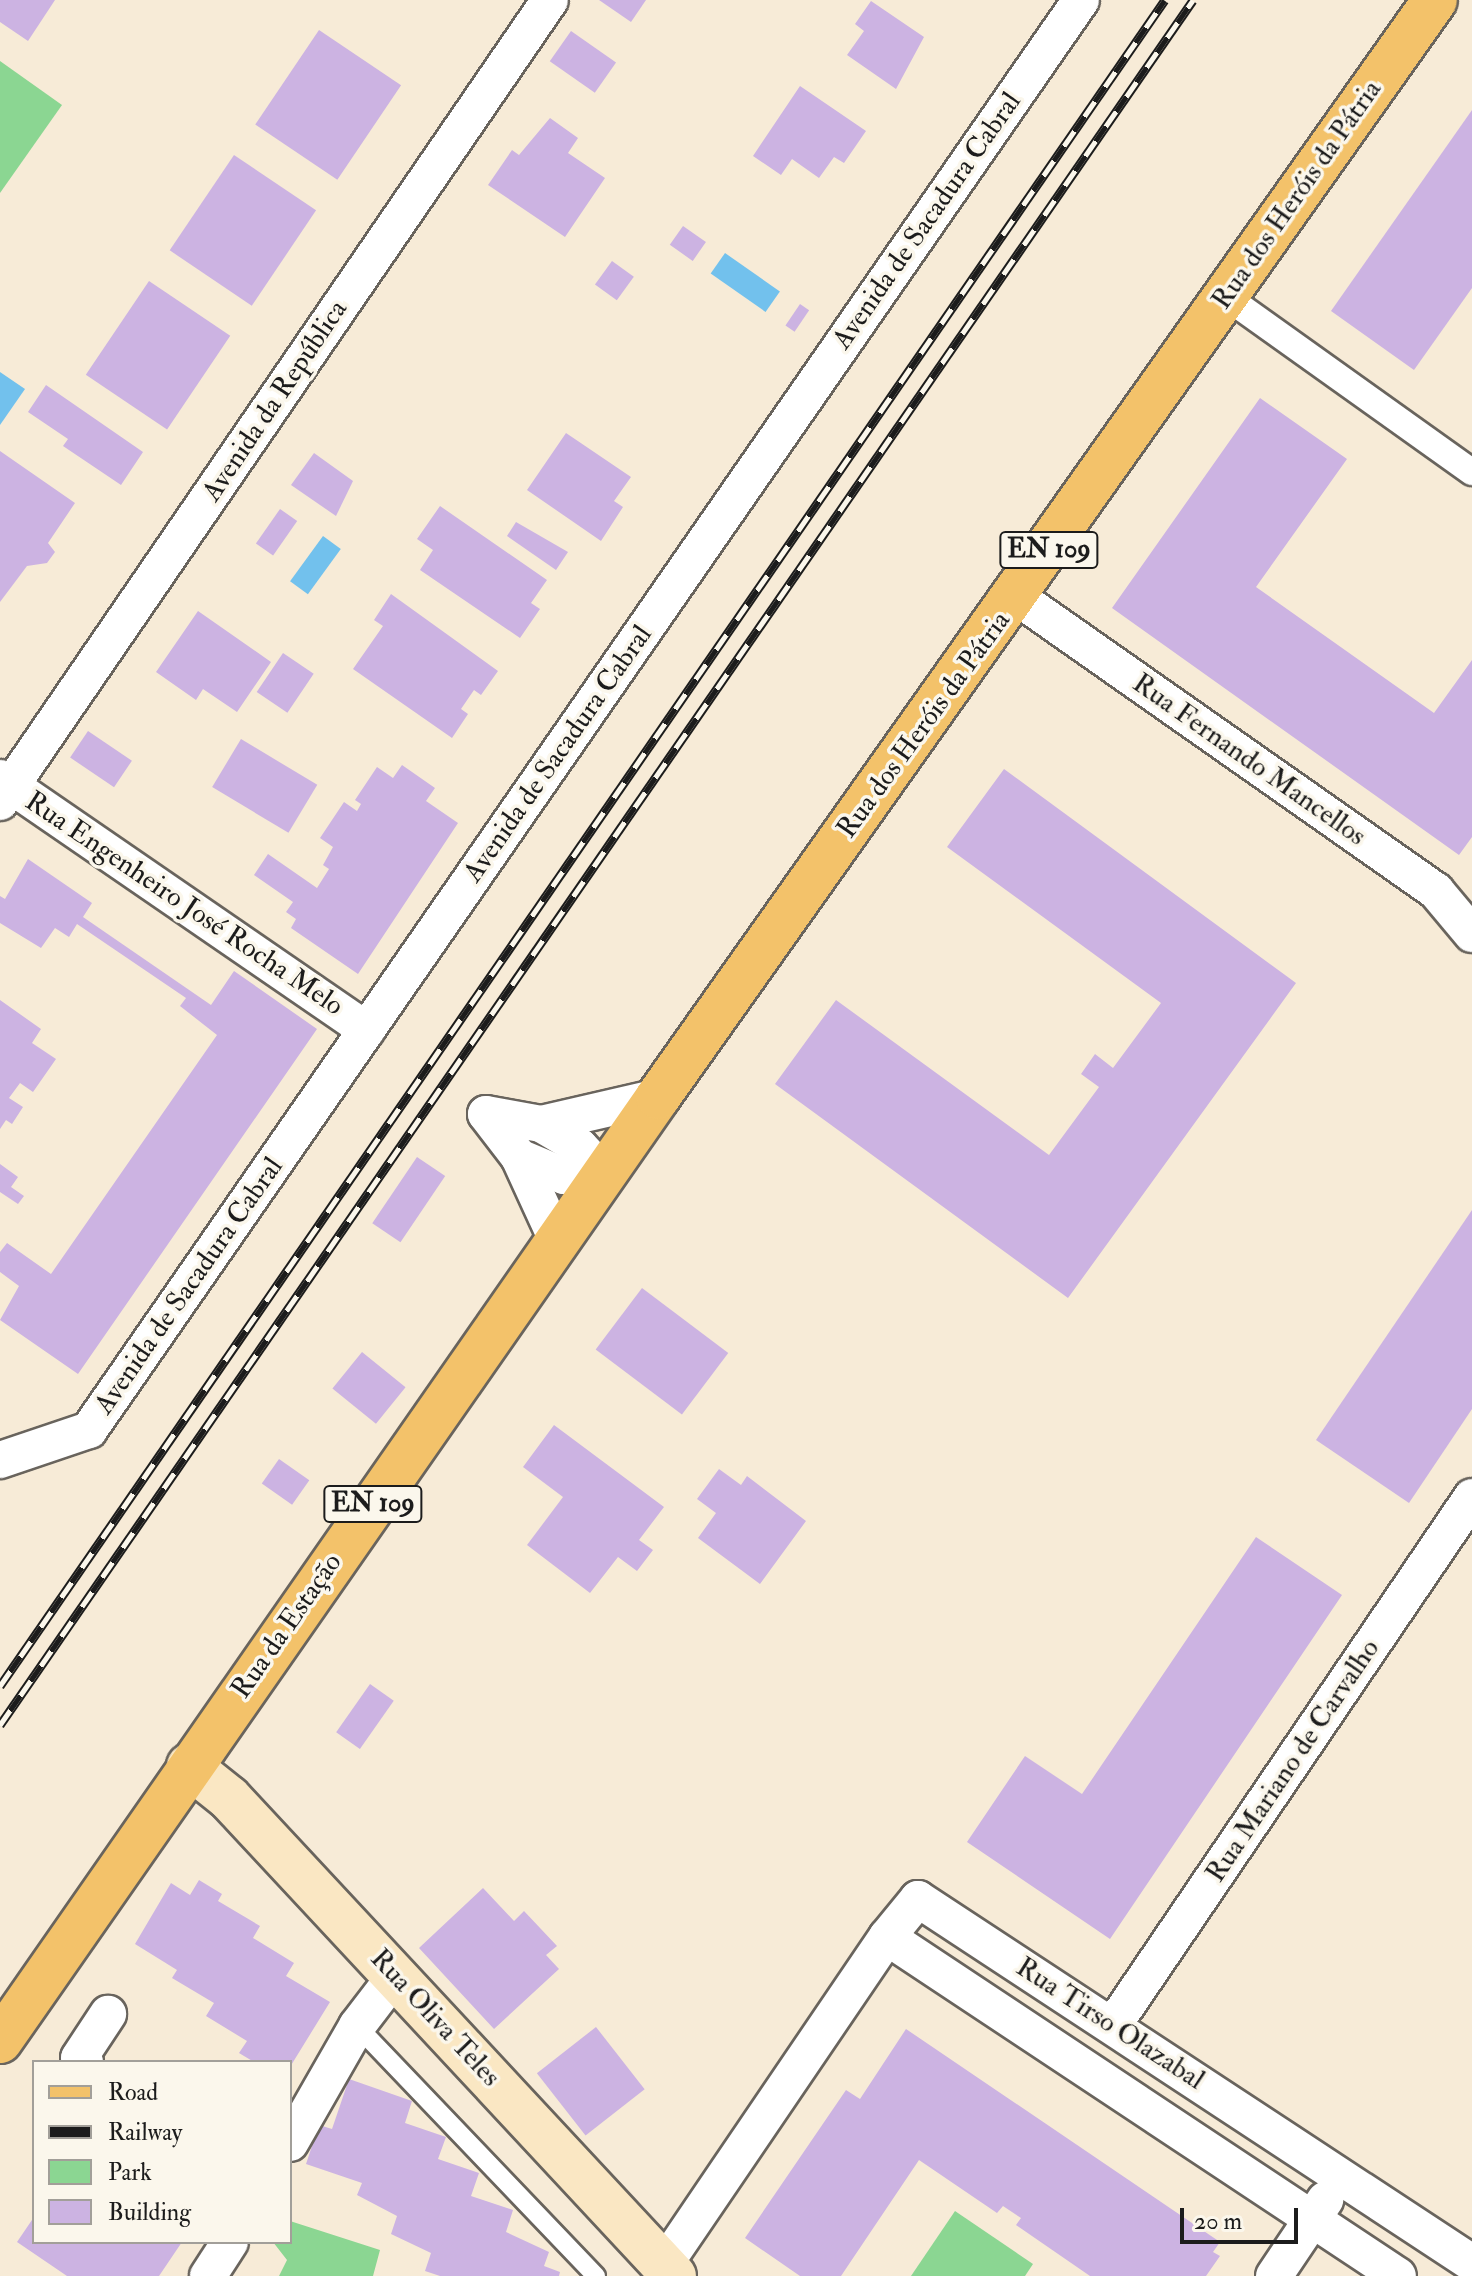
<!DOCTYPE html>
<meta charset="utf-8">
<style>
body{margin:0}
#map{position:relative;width:1472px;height:2276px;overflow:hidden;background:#f7ebd7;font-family:"IM FELL Double Pica",serif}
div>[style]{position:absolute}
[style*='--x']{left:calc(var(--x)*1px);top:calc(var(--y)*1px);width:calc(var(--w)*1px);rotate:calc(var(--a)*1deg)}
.green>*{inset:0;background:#8bd692}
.water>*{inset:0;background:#72c1ed;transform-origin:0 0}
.building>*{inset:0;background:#ccb3e2;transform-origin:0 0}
.roads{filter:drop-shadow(2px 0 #69645d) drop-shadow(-2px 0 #69645d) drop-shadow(0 2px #69645d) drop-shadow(0 -2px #69645d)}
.service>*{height:18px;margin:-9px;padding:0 9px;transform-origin:9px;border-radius:9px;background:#fff}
.pedestrian>*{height:26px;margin:-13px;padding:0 13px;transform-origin:13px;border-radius:13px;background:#fff}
.minor>*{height:36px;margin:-18px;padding:0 18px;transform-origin:18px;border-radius:18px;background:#fff}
.secondary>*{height:44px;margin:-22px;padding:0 22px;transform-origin:22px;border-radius:22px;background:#fae7c3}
.primary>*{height:44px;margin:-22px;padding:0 22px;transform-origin:22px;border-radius:22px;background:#f3c26a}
.rail>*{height:9px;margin-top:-4.5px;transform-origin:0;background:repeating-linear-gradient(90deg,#fbf7ec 0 18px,#1c1c1c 0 36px);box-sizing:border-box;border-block:2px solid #1c1c1c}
span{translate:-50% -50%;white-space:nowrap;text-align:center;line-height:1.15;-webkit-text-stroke:7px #fbf7ec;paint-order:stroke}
.shield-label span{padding:2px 6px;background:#fbf7ec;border:2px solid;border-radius:6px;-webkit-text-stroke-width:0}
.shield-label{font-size:26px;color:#1c1c1c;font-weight:700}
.street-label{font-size:28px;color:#1c1c1c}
.legend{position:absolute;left:32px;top:2060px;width:260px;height:184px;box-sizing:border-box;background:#fbf7ec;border:2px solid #a29f99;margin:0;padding:10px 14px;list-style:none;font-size:24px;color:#1c1c1c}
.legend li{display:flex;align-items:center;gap:16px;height:40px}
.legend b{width:40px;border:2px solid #a29f99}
.scale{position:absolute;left:1180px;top:2208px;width:118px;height:36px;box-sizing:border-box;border:4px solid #1c1c1c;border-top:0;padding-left:10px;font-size:24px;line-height:28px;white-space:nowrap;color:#1c1c1c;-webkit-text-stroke:6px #fbf7ec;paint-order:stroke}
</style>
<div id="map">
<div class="green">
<div style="clip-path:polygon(0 61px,62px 105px,0 193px)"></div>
<div style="clip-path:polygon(955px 2211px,1033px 2264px,1025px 2276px,911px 2276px)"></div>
<div style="clip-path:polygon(290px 2221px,380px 2250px,373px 2276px,279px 2276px,287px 2260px,273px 2242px,290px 2242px)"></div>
</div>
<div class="water">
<div style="left:725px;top:253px;width:67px;height:25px;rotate:35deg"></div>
<div style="clip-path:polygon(0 372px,25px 389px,0 425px)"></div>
<div style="left:323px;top:536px;width:22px;height:56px;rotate:36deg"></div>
</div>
<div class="building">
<div style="clip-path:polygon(0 0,55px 0,28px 41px,0 22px)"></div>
<div style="clip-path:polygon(599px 0,646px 0,631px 22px)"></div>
<div style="clip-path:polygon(871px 1px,924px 37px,896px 89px,847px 55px,864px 31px,855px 24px)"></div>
<div style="left:319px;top:30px;width:99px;height:114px;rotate:34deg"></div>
<div style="left:571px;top:31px;width:55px;height:37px;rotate:35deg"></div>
<div style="clip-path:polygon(800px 86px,866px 131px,844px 163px,834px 157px,819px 178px,792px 159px,781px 175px,753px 156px)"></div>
<div style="clip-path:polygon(1472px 110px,1472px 288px,1414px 370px,1331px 311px)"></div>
<div style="clip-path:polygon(550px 118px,578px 138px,568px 153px,605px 178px,565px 237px,488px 185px,512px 150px,519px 155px)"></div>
<div style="left:234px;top:155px;width:99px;height:115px;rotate:34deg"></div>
<div style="left:683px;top:226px;width:28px;height:23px;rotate:35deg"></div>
<div style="left:612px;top:261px;width:27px;height:29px;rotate:36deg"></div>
<div style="left:149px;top:281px;width:98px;height:113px;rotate:34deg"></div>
<div style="left:800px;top:304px;width:11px;height:26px;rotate:34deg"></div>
<div style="clip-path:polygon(46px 385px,143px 452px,121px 485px,63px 446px,68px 439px,28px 412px)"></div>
<div style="clip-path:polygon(1260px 398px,1347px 459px,1256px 587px,1434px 713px,1472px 660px,1472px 837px,1459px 855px,1112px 608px)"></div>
<div style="clip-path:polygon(566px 433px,631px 477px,614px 501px,623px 507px,601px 541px,527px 490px)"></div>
<div style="clip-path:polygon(0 451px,75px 503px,48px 543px,55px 552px,47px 563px,27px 566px,0 602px)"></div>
<div style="clip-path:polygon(314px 453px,353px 481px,336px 516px,291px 485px)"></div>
<div style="clip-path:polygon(440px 506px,547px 580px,531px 603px,540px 609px,520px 638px,420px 570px,433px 550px,417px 539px)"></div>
<div style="left:280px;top:509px;width:21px;height:42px;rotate:35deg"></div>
<div style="clip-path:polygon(516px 522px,568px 552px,556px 570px,507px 536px)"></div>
<div style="clip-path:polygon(391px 594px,498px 671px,481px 695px,474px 690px,461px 709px,468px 714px,452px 738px,353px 669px,383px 626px,374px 620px)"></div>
<div style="clip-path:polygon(198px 611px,271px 662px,237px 712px,203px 689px,196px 700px,156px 672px)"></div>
<div style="left:283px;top:653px;width:37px;height:47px;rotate:34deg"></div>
<div style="left:88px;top:731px;width:53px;height:32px;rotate:34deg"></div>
<div style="left:241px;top:739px;width:89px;height:56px;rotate:31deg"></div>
<div style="clip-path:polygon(402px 765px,435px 788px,426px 801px,458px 823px,358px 974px,291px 928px,296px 919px,286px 912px,293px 902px,254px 875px,268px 854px,317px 888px,329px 869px,323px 865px,333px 847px,320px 838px,344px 802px,357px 811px,361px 804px,355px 800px,377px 767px,393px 778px)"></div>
<div style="clip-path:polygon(1004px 769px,1296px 983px,1068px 1298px,775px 1084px,836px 1000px,1049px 1155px,1099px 1087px,1081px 1074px,1095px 1054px,1113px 1068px,1161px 1003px,947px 847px)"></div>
<div style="clip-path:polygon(28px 859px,92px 903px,83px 917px,211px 1005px,234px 971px,317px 1029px,78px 1374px,0 1320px,19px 1286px,0 1272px,0 1252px,7px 1243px,51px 1274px,217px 1035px,180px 1006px,186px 998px,77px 924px,69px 937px,55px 928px,41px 948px,0 923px,0 896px,5px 899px)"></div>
<div style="clip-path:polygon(0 1000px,41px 1029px,32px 1043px,56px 1059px,33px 1092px,20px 1083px,9px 1098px,23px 1107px,12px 1124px,6px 1120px,0 1129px)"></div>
<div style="left:417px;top:1157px;width:34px;height:80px;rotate:34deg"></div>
<div style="clip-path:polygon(0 1164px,18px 1177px,11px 1187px,24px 1196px,18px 1204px,0 1192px)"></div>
<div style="clip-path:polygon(1472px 1210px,1472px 1409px,1409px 1503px,1316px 1440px)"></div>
<div style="left:642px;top:1288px;width:108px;height:77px;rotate:37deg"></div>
<div style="left:362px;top:1352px;width:56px;height:47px;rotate:39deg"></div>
<div style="clip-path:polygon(554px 1425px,664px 1507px,639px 1540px,653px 1550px,637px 1571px,618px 1557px,590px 1593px,527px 1545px,563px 1497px,523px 1467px)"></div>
<div style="left:279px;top:1459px;width:37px;height:30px;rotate:35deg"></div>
<div style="clip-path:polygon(719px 1469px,741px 1485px,747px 1476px,806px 1521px,760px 1584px,698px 1538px,716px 1513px,697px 1499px)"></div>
<div style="clip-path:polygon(1256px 1537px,1342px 1595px,1110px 1939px,967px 1842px,1025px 1756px,1082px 1794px)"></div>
<div style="left:370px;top:1684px;width:29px;height:59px;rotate:35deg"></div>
<div style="clip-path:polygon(199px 1880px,222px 1894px,218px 1901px,260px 1926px,253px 1938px,294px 1963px,286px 1976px,330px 2002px,290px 2067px,290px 2062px,254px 2062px,239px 2053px,247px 2041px,206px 2016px,214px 2003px,172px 1978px,177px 1970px,135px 1944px,171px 1883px,190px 1895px)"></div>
<div style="clip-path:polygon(483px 1888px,514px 1921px,524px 1911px,557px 1946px,546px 1955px,559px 1969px,494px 2029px,419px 1948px)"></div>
<div style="left:596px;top:2027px;width:79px;height:75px;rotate:52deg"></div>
<div style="clip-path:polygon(906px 2029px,1220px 2242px,1213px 2252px,1220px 2256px,1206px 2276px,1090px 2276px,1016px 2225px,1021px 2218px,1003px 2206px,997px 2213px,919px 2160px,841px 2276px,800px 2276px,745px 2238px,846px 2090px,860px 2099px)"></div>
<div style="clip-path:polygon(349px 2079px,412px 2101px,405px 2123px,446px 2137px,438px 2159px,479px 2173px,471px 2196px,513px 2210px,506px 2232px,549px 2252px,544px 2266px,560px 2272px,559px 2276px,440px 2276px,425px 2271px,431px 2253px,391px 2234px,397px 2216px,357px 2195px,362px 2183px,306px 2164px,319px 2125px,332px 2129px)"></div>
<div style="clip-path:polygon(34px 2217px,34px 2242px,182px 2242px,159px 2276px,67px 2276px,17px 2242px)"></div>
</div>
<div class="roads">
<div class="service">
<div style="--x:357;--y:2026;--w:346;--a:46.3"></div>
</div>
<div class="pedestrian">
<div style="--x:1225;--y:296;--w:303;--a:35.5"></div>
</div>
<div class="minor">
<div style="--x:1017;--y:597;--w:512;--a:35.06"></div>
<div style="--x:1436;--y:891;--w:56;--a:50.1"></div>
<div style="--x:0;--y:778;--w:445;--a:34.5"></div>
<div style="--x:0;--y:802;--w:972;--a:-55.56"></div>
<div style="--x:486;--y:1114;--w:54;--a:52.5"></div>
<div style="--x:519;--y:1157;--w:94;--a:65.4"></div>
<div style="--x:486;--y:1114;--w:56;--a:10.3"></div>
<div style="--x:541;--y:1124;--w:45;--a:30.5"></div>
<div style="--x:580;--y:1147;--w:37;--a:47"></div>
<div style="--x:541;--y:1124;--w:120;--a:-13"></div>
<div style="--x:519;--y:1157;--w:49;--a:22.9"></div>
<div style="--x:564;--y:1176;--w:41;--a:-2.8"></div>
<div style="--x:0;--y:1460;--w:94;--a:-18.6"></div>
<div style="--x:89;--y:1430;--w:1740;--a:-55.25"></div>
<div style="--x:887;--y:1937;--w:613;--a:33.56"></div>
<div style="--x:1114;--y:2024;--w:637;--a:-55.81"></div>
<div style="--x:85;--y:2062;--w:7;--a:-146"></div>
<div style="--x:79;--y:2058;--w:53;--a:-56.6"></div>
<div style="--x:290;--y:2143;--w:135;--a:-60.2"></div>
<div style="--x:357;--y:2026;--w:64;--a:-52.6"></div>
<div style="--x:664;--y:2265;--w:397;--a:-55.8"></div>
<div style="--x:887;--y:1937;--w:49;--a:-50.8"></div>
<div style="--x:918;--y:1899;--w:663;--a:33.31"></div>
<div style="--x:208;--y:2276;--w:40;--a:-57.1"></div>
<div style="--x:1274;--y:2276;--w:92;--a:-56.1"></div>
</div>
<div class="secondary">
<div style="--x:189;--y:1766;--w:51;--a:38.7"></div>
<div style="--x:229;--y:1798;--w:653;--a:47.05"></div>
</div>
<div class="primary">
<div style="--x:0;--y:2041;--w:1151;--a:-55.12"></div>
<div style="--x:658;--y:1097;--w:1344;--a:-54.69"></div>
</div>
</div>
<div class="rail">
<div style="--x:0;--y:1686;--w:2049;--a:-55.36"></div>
<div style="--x:0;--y:1725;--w:2097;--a:-55.33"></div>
</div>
<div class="shield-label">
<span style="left:1049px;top:550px">EN 109</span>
<span style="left:373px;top:1504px">EN 109</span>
</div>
<div class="street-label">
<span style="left:1297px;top:195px;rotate:-55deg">Rua dos Heróis da Pátria</span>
<span style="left:927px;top:221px;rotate:-55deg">Avenida de Sacadura Cabral</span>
<span style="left:275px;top:401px;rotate:-56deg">Avenida da República</span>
<span style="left:924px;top:725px;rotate:-54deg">Rua dos Heróis da Pátria</span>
<span style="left:558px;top:754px;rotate:-55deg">Avenida de Sacadura Cabral</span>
<span style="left:1249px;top:760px;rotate:35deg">Rua Fernando Mancellos</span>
<span style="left:184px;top:904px;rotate:34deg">Rua Engenheiro José Rocha Melo</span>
<span style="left:189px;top:1286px;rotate:-55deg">Avenida de Sacadura Cabral</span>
<span style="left:287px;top:1626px;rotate:-55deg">Rua da Estação</span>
<span style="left:1293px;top:1761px;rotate:-56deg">Rua Mariano de Carvalho</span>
<span style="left:435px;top:2018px;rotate:47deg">Rua Oliva Teles</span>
<span style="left:1110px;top:2024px;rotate:33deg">Rua Tirso Olazabal</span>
</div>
<ul class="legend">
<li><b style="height:10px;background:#f3c26a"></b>Road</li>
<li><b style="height:10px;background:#1c1c1c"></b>Railway</li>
<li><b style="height:22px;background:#8bd692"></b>Park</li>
<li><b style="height:22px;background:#ccb3e2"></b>Building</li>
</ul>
<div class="scale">20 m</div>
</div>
